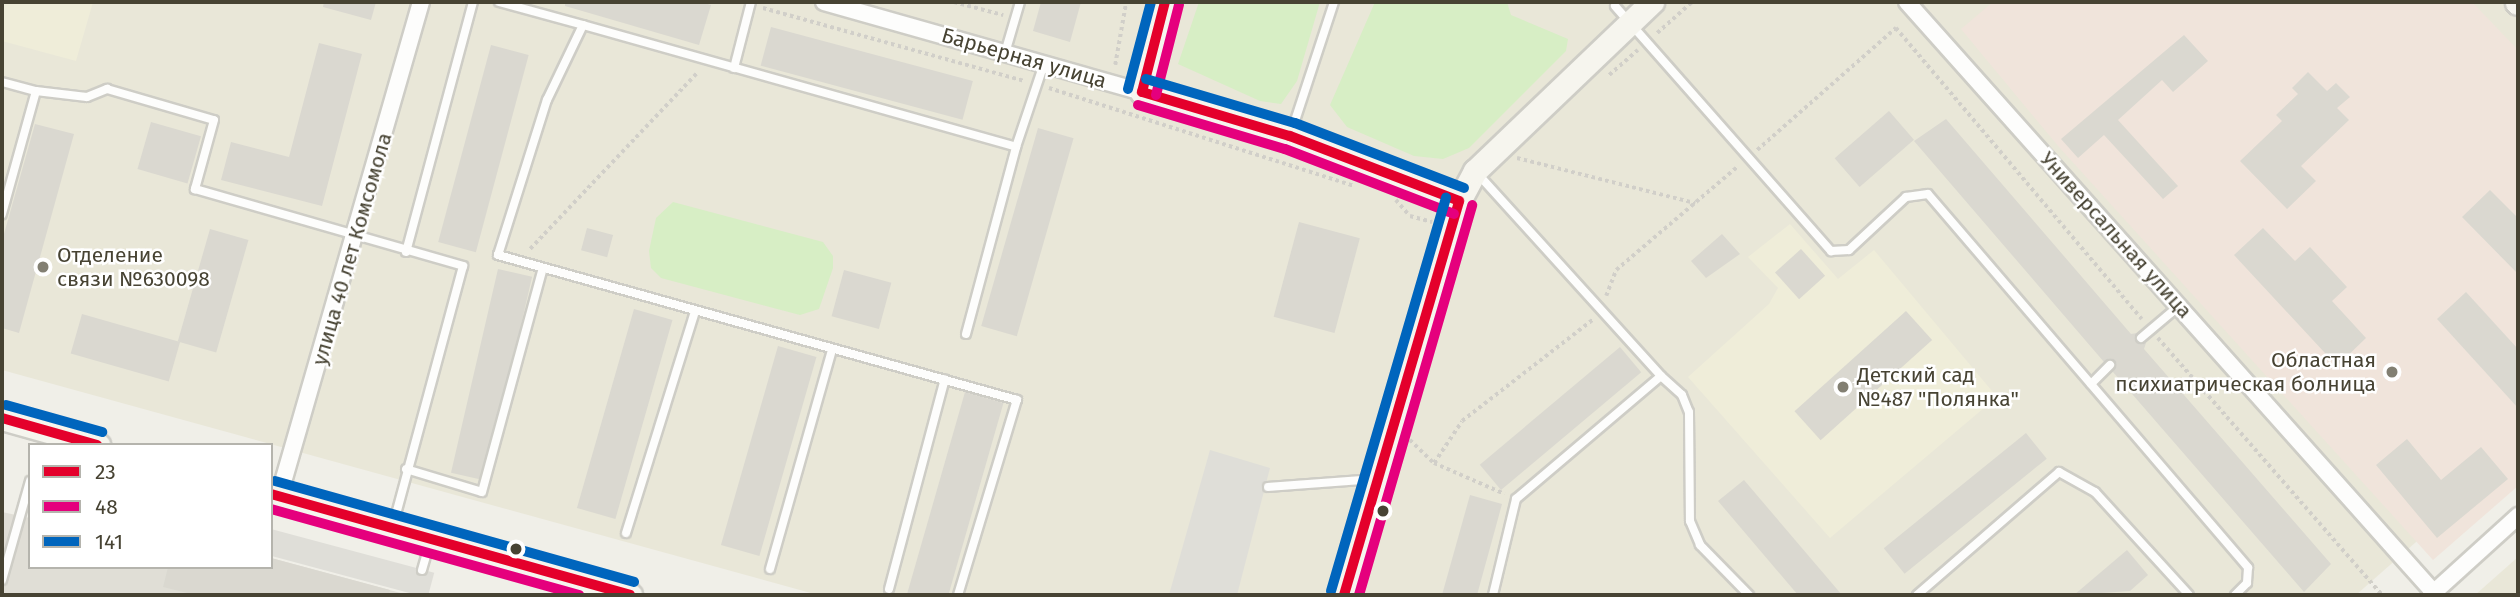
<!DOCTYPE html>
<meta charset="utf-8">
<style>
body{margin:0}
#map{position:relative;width:2520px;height:597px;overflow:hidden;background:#f0efe8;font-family:"Fira Sans",sans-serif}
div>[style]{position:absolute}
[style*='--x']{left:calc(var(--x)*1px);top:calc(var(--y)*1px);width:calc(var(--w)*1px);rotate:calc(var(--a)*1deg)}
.residential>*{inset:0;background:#e9e7d8}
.industrial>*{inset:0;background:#e0ded6}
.education>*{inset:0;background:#efedd9}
.medical>*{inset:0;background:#f0e4db}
.green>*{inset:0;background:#d7eec5}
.parking>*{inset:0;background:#dfded8;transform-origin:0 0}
.building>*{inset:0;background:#dad8d0;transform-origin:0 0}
.path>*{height:3.5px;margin-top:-1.75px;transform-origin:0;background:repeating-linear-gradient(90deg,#d1cfc9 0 3.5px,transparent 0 7px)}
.roads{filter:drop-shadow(2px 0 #cecdc6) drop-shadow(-2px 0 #cecdc6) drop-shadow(0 2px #cecdc6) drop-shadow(0 -2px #cecdc6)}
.lane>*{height:8px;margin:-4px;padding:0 4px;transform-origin:4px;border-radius:4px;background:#fdfdfc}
.street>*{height:16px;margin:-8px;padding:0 8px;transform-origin:8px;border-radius:8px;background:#fdfdfc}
.secondary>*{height:23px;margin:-11.5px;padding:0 11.5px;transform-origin:11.5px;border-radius:11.5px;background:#f6f5ee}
.bus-1>*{height:10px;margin:-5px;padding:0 5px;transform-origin:5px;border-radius:5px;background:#e4002b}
.bus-2>*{height:10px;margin:-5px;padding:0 5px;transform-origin:5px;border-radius:5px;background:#e5007d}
.bus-3>*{height:10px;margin:-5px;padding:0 5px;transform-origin:5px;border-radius:5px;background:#0065bd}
.dots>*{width:19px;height:19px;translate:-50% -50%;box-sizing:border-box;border:4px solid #fff;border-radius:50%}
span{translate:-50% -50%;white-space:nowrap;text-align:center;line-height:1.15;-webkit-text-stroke:5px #fff;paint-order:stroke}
.street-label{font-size:21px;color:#474333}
.poi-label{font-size:21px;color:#474333}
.left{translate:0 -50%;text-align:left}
.right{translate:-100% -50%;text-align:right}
.frame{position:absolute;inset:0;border:4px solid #474333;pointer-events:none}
.legend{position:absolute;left:28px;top:443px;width:245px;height:126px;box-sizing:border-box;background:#fff;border:2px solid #b5b4ad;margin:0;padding:9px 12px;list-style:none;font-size:21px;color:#474333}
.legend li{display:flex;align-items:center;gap:14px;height:35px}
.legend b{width:35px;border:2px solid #b5b4ad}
</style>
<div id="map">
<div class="residential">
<div style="clip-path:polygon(2px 2px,2518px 2px,2518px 452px,2356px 595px,818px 595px,2px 370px)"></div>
<div style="clip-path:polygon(2518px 557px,2518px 595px,2475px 595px)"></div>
</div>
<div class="industrial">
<div style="clip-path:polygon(2px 512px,30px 518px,30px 567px,271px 567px,271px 558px,408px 595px,2px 595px)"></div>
</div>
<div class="education">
<div style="clip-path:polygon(2px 2px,93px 2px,76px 61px,2px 41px)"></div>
<div style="clip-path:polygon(1790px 224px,1838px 279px,1874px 250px,1997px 397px,1830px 538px,1688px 377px,1769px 304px,1778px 288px,1748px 257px)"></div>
</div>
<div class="medical">
<div style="clip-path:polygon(1993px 2px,2472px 2px,2518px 50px,2518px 486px,2433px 560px,2059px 147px,1961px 29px)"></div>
</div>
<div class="green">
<div style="clip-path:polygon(1199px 2px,1320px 2px,1297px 81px,1281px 104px,1260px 101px,1178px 64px)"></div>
<div style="clip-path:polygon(1375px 2px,1507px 2px,1511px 15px,1568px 39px,1566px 51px,1469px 148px,1443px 159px,1414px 156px,1347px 127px,1330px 105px)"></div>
<div style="clip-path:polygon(673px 202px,823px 242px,833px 256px,833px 268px,819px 309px,800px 315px,661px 278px,651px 268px,649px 251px,656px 218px)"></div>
</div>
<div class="parking">
<div style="clip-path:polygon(1210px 450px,1270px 468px,1237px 595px,1169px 595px)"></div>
<div style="left:271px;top:529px;width:169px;height:26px;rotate:15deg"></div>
</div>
<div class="building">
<div style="clip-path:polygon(324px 2px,376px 2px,371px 20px,323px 7px)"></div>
<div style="clip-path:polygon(565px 2px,701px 2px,711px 5px,699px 45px,565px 6px)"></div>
<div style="clip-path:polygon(1041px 2px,1081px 2px,1070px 42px,1033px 31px)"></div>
<div style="left:771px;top:27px;width:209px;height:40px;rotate:15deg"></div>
<div style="clip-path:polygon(2184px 35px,2208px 61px,2173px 92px,2162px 80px,2118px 120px,2178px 186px,2163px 199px,2104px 135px,2078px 158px,2061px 139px)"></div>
<div style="clip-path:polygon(319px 43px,362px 54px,322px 206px,221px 180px,231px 142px,289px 157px)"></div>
<div style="left:491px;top:45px;width:39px;height:204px;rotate:15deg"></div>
<div style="clip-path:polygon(2308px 72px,2327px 91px,2336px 83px,2350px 97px,2337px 108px,2349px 120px,2301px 166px,2316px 181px,2287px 209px,2240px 161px,2282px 121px,2276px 115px,2298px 94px,2292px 88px)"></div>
<div style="left:1889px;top:111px;width:38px;height:72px;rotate:49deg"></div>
<div style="clip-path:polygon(1946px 119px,2131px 334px,2137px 333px,2136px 342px,2146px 343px,2144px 349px,2331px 564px,2304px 592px,2113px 372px,2115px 361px,2104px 362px,1914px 141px)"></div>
<div style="left:151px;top:122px;width:52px;height:49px;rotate:16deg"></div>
<div style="clip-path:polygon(35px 124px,74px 134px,19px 333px,2px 328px,2px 241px)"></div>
<div style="left:1038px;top:128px;width:37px;height:206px;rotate:16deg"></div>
<div style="clip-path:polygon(2490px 190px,2518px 218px,2518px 274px,2462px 217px)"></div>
<div style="left:1299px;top:222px;width:63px;height:98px;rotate:15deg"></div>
<div style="left:587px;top:228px;width:27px;height:23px;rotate:15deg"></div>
<div style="clip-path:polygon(2263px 228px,2295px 261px,2310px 247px,2347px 287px,2332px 301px,2366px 338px,2337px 366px,2234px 255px)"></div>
<div style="left:210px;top:229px;width:40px;height:117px;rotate:16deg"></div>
<div style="clip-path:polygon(1722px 234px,1740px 254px,1706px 278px,1691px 261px)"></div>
<div style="left:1801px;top:249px;width:36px;height:35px;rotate:48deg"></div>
<div style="left:498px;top:269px;width:35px;height:209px;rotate:13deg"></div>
<div style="left:844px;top:270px;width:49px;height:48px;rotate:15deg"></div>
<div style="clip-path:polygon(2466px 292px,2518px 349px,2518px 408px,2437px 319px)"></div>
<div style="left:634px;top:309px;width:40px;height:207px;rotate:16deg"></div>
<div style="left:1906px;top:311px;width:39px;height:150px;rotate:48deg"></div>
<div style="left:82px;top:314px;width:102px;height:41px;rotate:16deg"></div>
<div style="left:778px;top:346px;width:40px;height:207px;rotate:16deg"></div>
<div style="left:1620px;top:347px;width:33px;height:183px;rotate:50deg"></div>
<div style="left:965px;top:392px;width:40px;height:212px;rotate:16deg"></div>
<div style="left:2026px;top:433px;width:33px;height:183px;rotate:51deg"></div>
<div style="clip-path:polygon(2407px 439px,2441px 480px,2481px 447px,2508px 479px,2437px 538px,2376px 465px)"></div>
<div style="clip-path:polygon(1744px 480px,1842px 595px,1798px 595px,1792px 588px,1718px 501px)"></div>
<div style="clip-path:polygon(1470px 495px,1502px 504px,1496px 526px,1477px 595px,1442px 595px)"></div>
<div style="clip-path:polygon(2127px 550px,2148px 575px,2130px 591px,2074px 595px)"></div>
<div style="clip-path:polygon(271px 558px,390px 590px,389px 595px,195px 595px,163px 587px,168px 567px,271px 567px)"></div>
</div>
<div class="path">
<div style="--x:954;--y:2;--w:51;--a:14.9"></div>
<div style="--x:763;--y:8;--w:272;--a:15.6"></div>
<div style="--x:1896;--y:28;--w:381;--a:49.8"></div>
<div style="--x:1657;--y:33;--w:47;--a:-41.5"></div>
<div style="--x:1115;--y:65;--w:64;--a:-80.1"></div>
<div style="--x:1609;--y:75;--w:38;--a:-41"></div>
<div style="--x:1049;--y:88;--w:321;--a:17.8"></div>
<div style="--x:1757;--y:150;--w:185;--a:-41.3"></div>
<div style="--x:1517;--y:158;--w:184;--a:14.2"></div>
<div style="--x:1396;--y:200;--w:21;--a:49"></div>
<div style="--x:1410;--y:216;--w:23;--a:15"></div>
<div style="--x:530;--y:249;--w:244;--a:-46.5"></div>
<div style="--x:1606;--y:296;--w:28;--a:-69"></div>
<div style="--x:1616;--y:270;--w:160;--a:-40.4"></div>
<div style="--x:2158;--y:338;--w:341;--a:48.9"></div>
<div style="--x:1410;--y:440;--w:33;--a:44"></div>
<div style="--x:1434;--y:463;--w:77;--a:23.6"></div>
<div style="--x:1434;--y:463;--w:50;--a:-56.3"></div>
<div style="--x:1462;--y:421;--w:165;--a:-37.8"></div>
</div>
<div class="roads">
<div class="lane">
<div style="--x:499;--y:2;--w:87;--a:15.3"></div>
<div style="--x:1615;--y:6;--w:327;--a:48.6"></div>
<div style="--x:1831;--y:251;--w:18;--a:-3"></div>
<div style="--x:1849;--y:250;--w:78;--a:-42.9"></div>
<div style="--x:1906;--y:197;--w:22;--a:-8"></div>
<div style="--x:1928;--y:194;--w:492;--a:49.4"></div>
<div style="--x:2248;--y:568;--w:15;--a:94"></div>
<div style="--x:2247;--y:583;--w:17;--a:135"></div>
<div style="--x:1005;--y:53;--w:53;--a:-73.6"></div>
<div style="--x:734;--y:68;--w:68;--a:-75.6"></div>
<div style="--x:2;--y:82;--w:35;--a:15"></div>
<div style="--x:36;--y:91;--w:128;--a:105.5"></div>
<div style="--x:36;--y:91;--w:51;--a:6.7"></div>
<div style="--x:87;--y:97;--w:22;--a:-22"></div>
<div style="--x:107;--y:89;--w:111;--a:16.2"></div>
<div style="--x:214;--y:120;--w:72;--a:105.4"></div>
<div style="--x:195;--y:189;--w:279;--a:16"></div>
<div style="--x:463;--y:266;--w:268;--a:105.1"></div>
<div style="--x:1291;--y:133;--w:138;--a:-71.8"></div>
<div style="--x:1477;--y:173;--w:274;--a:47.8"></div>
<div style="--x:1661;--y:376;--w:190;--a:139.7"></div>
<div style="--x:1516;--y:499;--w:99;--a:103.5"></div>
<div style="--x:406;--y:252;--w:259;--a:-75"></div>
<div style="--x:966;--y:334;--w:194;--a:-75"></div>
<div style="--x:2141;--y:338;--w:51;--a:-40.2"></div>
<div style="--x:1661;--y:376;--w:28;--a:42"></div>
<div style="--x:1682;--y:395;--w:18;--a:68"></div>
<div style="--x:1689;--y:412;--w:109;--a:89.5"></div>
<div style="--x:1690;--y:521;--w:26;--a:67"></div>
<div style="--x:1700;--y:545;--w:70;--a:45.6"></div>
<div style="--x:2091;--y:384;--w:27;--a:-45"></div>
<div style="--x:406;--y:469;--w:79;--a:16.8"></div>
<div style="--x:482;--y:492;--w:232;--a:-74.8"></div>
<div style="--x:1268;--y:487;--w:107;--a:-4.3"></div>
<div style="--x:626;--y:533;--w:232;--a:-72.7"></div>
<div style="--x:770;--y:569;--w:228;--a:-74.2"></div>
<div style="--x:422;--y:570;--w:29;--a:-74"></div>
<div style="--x:2;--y:580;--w:103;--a:-74.2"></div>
<div style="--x:889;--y:589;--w:217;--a:-75.1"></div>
<div style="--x:958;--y:595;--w:204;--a:-73.2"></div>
<div style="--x:1017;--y:400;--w:539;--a:-164.39"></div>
<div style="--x:498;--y:255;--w:163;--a:-72.5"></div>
<div style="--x:547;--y:100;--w:83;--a:-64.4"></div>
<div style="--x:583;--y:25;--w:450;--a:15.7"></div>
<div style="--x:1016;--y:147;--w:88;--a:-71.4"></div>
<div style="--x:1917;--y:595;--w:188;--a:-40.9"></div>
<div style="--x:2059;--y:472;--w:41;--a:29.1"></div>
<div style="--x:2095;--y:492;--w:139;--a:47.6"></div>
</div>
<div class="street">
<div style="--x:824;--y:2;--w:330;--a:15.8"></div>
<div style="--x:1907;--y:2;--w:795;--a:48.26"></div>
<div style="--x:279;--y:496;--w:514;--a:-73.96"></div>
<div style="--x:2431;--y:595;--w:118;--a:-42.2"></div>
</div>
<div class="secondary">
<div style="--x:1165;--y:2;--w:93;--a:104.3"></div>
<div style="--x:1142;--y:92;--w:154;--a:16.6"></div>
<div style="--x:1290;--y:136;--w:181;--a:21"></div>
<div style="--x:2517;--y:2;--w:1;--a:45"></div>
<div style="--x:2;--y:418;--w:100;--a:15.7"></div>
<div style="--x:271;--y:494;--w:373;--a:15.7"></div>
<div style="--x:1344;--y:595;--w:410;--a:-73.7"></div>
<div style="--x:1459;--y:201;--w:34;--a:-62"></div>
<div style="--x:1475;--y:171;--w:245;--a:-43.7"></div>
</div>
</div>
<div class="bus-1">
<div style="--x:1142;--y:92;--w:154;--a:16.6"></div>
<div style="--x:1290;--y:136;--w:181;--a:21"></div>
<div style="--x:1142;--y:92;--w:93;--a:-75.7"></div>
<div style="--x:2;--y:418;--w:99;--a:15.9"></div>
<div style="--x:271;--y:494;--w:373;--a:15.7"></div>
<div style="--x:1344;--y:595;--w:410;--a:-73.7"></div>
</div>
<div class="bus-2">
<div style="--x:1156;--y:95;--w:93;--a:-75.7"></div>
<div style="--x:1138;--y:105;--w:153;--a:16.7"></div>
<div style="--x:1285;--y:149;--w:181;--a:21"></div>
<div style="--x:271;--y:509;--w:320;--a:15.6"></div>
<div style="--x:1359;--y:595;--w:406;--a:-73.8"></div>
</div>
<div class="bus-3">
<div style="--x:1146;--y:79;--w:155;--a:16.5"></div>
<div style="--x:1295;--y:123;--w:181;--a:21"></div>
<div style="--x:1128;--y:89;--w:90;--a:-75.2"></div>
<div style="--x:6;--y:405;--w:100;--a:15.7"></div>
<div style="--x:275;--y:481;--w:373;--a:15.7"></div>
<div style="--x:1331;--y:591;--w:410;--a:-73.7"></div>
</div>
<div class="dots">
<div style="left:43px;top:267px;background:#827f72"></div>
<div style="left:2392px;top:372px;background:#827f72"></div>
<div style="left:1843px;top:387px;background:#827f72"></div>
<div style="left:1383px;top:511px;background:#474333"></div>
<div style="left:516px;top:549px;background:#474333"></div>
</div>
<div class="street-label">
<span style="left:1024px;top:58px;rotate:16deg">Барьерная улица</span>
<span style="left:2116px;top:235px;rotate:48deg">Универсальная улица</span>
<span style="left:352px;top:249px;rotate:-74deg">улица 40 лет Комсомола</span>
</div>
<div class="poi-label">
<span class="left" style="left:57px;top:267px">Отделение<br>связи №630098</span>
<span class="right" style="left:2376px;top:372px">Областная<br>психиатрическая болница</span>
<span class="left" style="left:1857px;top:387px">Детский сад<br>№487 "Полянка"</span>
</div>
<div class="frame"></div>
<ul class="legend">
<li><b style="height:9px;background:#e4002b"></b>23</li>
<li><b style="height:9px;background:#e5007d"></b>48</li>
<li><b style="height:9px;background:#0065bd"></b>141</li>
</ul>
</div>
